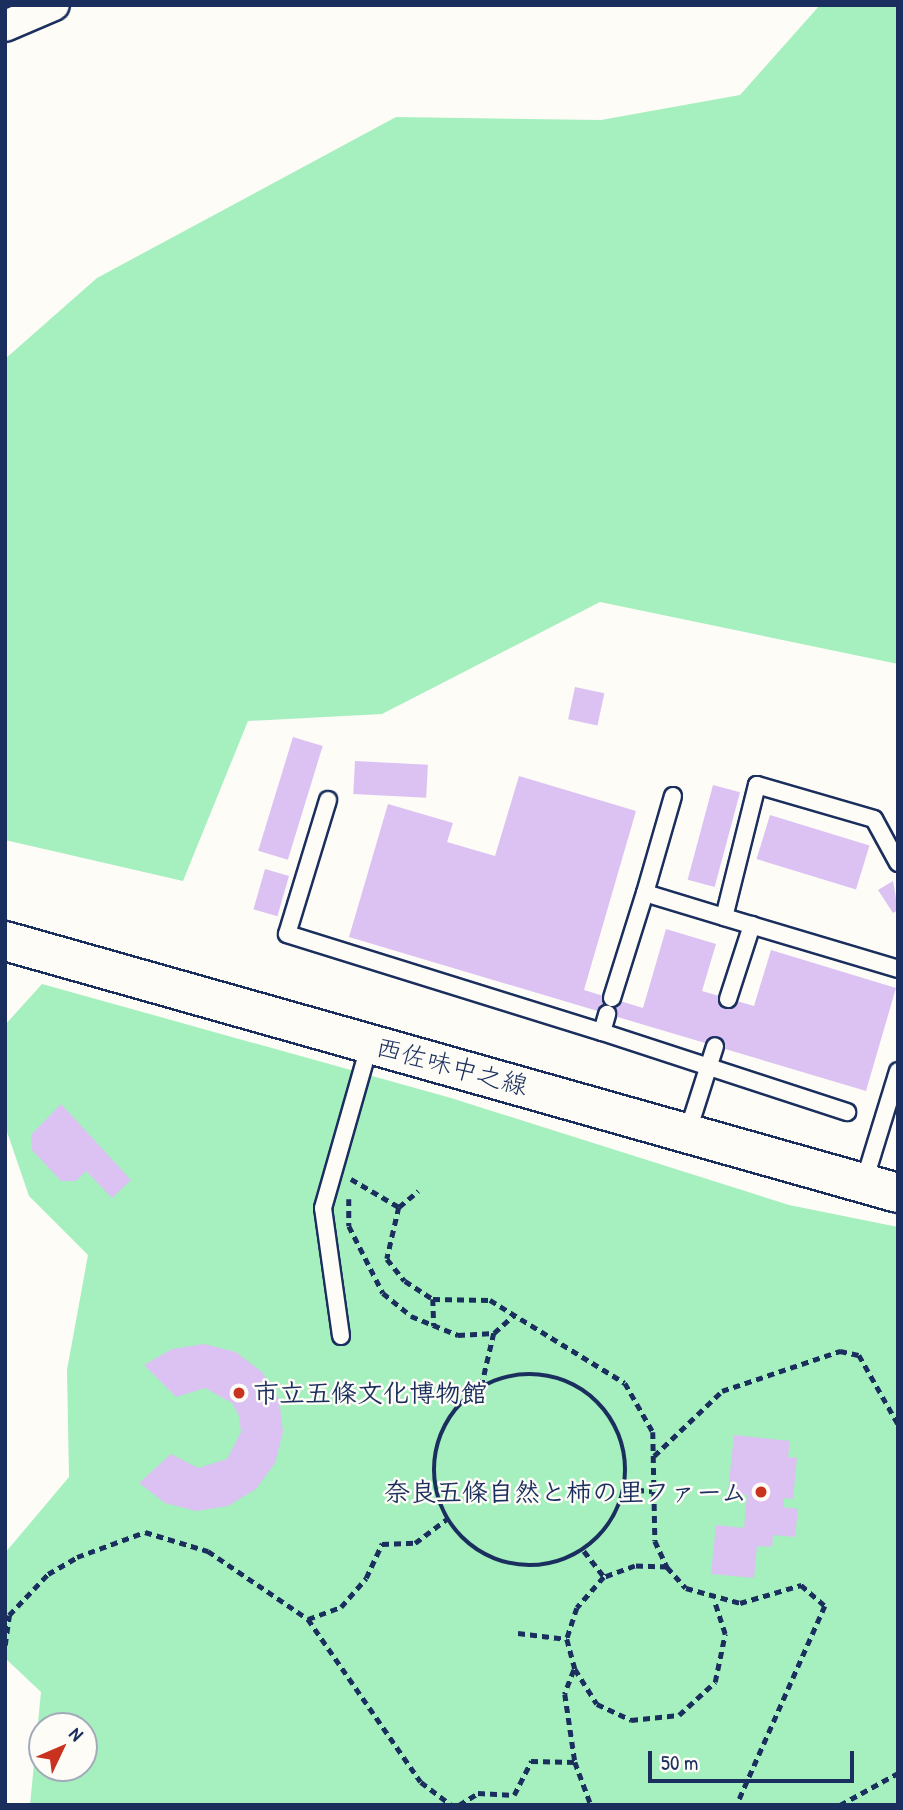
<!DOCTYPE html>
<meta charset="utf-8">
<style>
body{margin:0}
#map{position:relative;width:903px;height:1810px;overflow:hidden;background:#fdfcf7;font-family:"Patrick Hand","Klee One",sans-serif}
div>[style]{position:absolute}
[style*='--x']{left:calc(var(--x)*1px);top:calc(var(--y)*1px);width:calc(var(--w)*1px);rotate:calc(var(--a)*1deg)}
.green>*{inset:0;background:#a6efbe}
.building>*{inset:0;background:#dcc2f2;transform-origin:0 0}
.path>*{height:4.5px;margin-top:-2.25px;transform-origin:0;background:repeating-linear-gradient(90deg,#1b2f5e 0 7px,transparent 0 12px)}
.path>.ring{margin:-2.25px;padding:0;box-sizing:content-box;background:none;border:4.5px solid #1b2f5e;border-radius:50%}
.roads{filter:drop-shadow(2px 0 #1b2f5e) drop-shadow(-2px 0 #1b2f5e) drop-shadow(0 2px #1b2f5e) drop-shadow(0 -2px #1b2f5e)}
.lane>*{height:16px;margin:-8px;padding:0 8px;transform-origin:8px;border-radius:8px;background:#fdfcf7}
.street>*{height:30px;margin:-15px;padding:0 15px;transform-origin:15px;border-radius:15px;background:#fdfcf7}
.secondary>*{height:38px;margin:-19px;padding:0 19px;transform-origin:19px;border-radius:19px;background:#fdfcf7}
.dots>*{width:19px;height:19px;translate:-50% -50%;box-sizing:border-box;border:4px solid #fdfcf7;border-radius:50%}
span{translate:-50% -50%;white-space:nowrap;text-align:center;line-height:1.15;-webkit-text-stroke:5px #fdfcf7;paint-order:stroke}
.street-label{font-size:26px;color:#1b2f5e}
.poi-label{font-size:26px;color:#1b2f5e;font-weight:700}
.left{translate:0 -50%;text-align:left}
.right{translate:-100% -50%;text-align:right}
.frame{position:absolute;inset:0;border:7px solid #1b2f5e;pointer-events:none}
.north{position:absolute;left:28px;top:1712px;width:70px;height:70px;box-sizing:border-box;background:#fdfcf7;border:2px solid #a3aaba;border-radius:50%;rotate:46deg;font-size:19px;font-weight:700;line-height:28px;text-align:center;color:#1b2f5e}
.north::after{content:'';display:block;margin:auto;width:24px;height:32px;background:#c8321e;clip-path:polygon(50% 0,100% 100%,50% 72%,0 100%)}
.scale{position:absolute;left:648px;top:1751px;width:206px;height:32px;box-sizing:border-box;border:4px solid #1b2f5e;border-top:0;padding-left:9px;font-size:21px;line-height:24px;white-space:nowrap;color:#1b2f5e;-webkit-text-stroke:5px #fdfcf7;paint-order:stroke}
</style>
<div id="map">
<div class="green">
<div style="clip-path:polygon(820px 5px,898px 5px,898px 664px,600px 602px,382px 714px,248px 721px,183px 881px,5px 840px,5px 359px,97px 278px,396px 117px,601px 120px,740px 95px)"></div>
<div style="clip-path:polygon(evenodd,42px 984px,451px 1098px,789px 1205px,898px 1227px,898px 1805px,30px 1805px,41px 1692px,5px 1658px,5px 1553px,69px 1477px,67px 1370px,88px 1255px,29px 1196px,5px 1126px,5px 1025px,42px 984px,42px 1726px,84px 1726px,84px 1768px,42px 1768px,42px 1726px)"></div>
</div>
<div class="building">
<div style="left:575px;top:687px;width:30px;height:33px;rotate:12deg"></div>
<div style="left:293px;top:737px;width:31px;height:119px;rotate:17deg"></div>
<div style="left:355px;top:761px;width:73px;height:33px;rotate:3deg"></div>
<div style="clip-path:polygon(519px 776px,636px 811px,584px 990px,643px 1008px,666px 929px,716px 944px,702px 991px,754px 1006px,771px 950px,896px 988px,866px 1091px,349px 937px,388px 804px,453px 823px,447px 842px,495px 856px)"></div>
<div style="left:713px;top:785px;width:28px;height:98px;rotate:15deg"></div>
<div style="left:770px;top:815px;width:104px;height:46px;rotate:17deg"></div>
<div style="left:265px;top:869px;width:25px;height:42px;rotate:16deg"></div>
<div style="clip-path:polygon(893px 881px,898px 910px,893px 913px,878px 890px)"></div>
<div style="clip-path:polygon(61px 1104px,131px 1180px,112px 1198px,86px 1171px,76px 1181px,61px 1181px,32px 1150px,31px 1135px)"></div>
<div style="clip-path:polygon(204px 1344px,236px 1352px,262px 1372px,279px 1399px,283px 1432px,275px 1463px,256px 1489px,228px 1506px,196px 1511px,165px 1503px,139px 1483px,171px 1454px,198px 1468px,227px 1459px,241px 1432px,239px 1416px,232px 1403px,205px 1388px,176px 1397px,144px 1365px,172px 1349px)"></div>
<div style="clip-path:polygon(734px 1435px,790px 1441px,788px 1457px,797px 1458px,793px 1499px,784px 1498px,783px 1507px,798px 1509px,795px 1537px,773px 1535px,772px 1547px,757px 1546px,754px 1578px,711px 1574px,716px 1525px,744px 1528px,747px 1495px,728px 1492px)"></div>
</div>
<div class="path">
<div style="--x:351;--y:1179;--w:56;--a:30.3"></div>
<div style="--x:399;--y:1207;--w:25;--a:-40"></div>
<div style="--x:349;--y:1199;--w:27;--a:90"></div>
<div style="--x:349;--y:1226;--w:75;--a:63.1"></div>
<div style="--x:383;--y:1293;--w:36;--a:39"></div>
<div style="--x:411;--y:1316;--w:51;--a:22"></div>
<div style="--x:458;--y:1335;--w:36;--a:-3"></div>
<div style="--x:494;--y:1333;--w:52;--a:103.2"></div>
<div style="--x:399;--y:1207;--w:53;--a:103"></div>
<div style="--x:387;--y:1259;--w:28;--a:51"></div>
<div style="--x:405;--y:1281;--w:33;--a:33"></div>
<div style="--x:433;--y:1299;--w:57;--a:1"></div>
<div style="--x:490;--y:1300;--w:158;--a:31.6"></div>
<div style="--x:625;--y:1383;--w:56;--a:60.3"></div>
<div style="--x:653;--y:1432;--w:109;--a:88.9"></div>
<div style="--x:655;--y:1541;--w:29;--a:65"></div>
<div style="--x:667;--y:1567;--w:28;--a:48"></div>
<div style="--x:686;--y:1588;--w:56;--a:15.5"></div>
<div style="--x:740;--y:1603;--w:64;--a:-16.4"></div>
<div style="--x:801;--y:1585;--w:32;--a:41"></div>
<div style="--x:825;--y:1606;--w:218;--a:113.9"></div>
<div style="--x:433;--y:1299;--w:27;--a:88"></div>
<div style="--x:494;--y:1333;--w:27;--a:-42"></div>
<div class="ring" style="left:434px;top:1374px;width:187.5px;height:187.5px"></div>
<div style="--x:654;--y:1456;--w:94;--a:-43.7"></div>
<div style="--x:722;--y:1391;--w:125;--a:-18.7"></div>
<div style="--x:840;--y:1351;--w:19;--a:12"></div>
<div style="--x:859;--y:1355;--w:79;--a:60.5"></div>
<div style="--x:625;--y:1489;--w:27;--a:4"></div>
<div style="--x:584;--y:1551;--w:33;--a:52"></div>
<div style="--x:667;--y:1567;--w:32;--a:-178"></div>
<div style="--x:635;--y:1566;--w:33;--a:160"></div>
<div style="--x:604;--y:1577;--w:41;--a:131.1"></div>
<div style="--x:577;--y:1608;--w:33;--a:108"></div>
<div style="--x:567;--y:1639;--w:31;--a:75"></div>
<div style="--x:575;--y:1669;--w:41;--a:57.8"></div>
<div style="--x:597;--y:1704;--w:38;--a:25"></div>
<div style="--x:631;--y:1720;--w:48;--a:-5.9"></div>
<div style="--x:679;--y:1715;--w:49;--a:-42.5"></div>
<div style="--x:715;--y:1682;--w:49;--a:-78.2"></div>
<div style="--x:725;--y:1634;--w:36;--a:-108"></div>
<div style="--x:308;--y:1619;--w:35;--a:-20"></div>
<div style="--x:341;--y:1607;--w:38;--a:-49"></div>
<div style="--x:366;--y:1578;--w:38;--a:-65"></div>
<div style="--x:382;--y:1544;--w:33;--a:-2"></div>
<div style="--x:415;--y:1543;--w:40;--a:-37"></div>
<div style="--x:518;--y:1633;--w:49;--a:7"></div>
<div style="--x:5;--y:1645;--w:30;--a:-82"></div>
<div style="--x:9;--y:1615;--w:57;--a:-46.4"></div>
<div style="--x:48;--y:1574;--w:34;--a:-30"></div>
<div style="--x:77;--y:1557;--w:72;--a:-20.2"></div>
<div style="--x:145;--y:1532;--w:66;--a:16.8"></div>
<div style="--x:208;--y:1551;--w:121;--a:34.2"></div>
<div style="--x:308;--y:1619;--w:198;--a:55.3"></div>
<div style="--x:421;--y:1782;--w:39;--a:37"></div>
<div style="--x:574;--y:1670;--w:26;--a:111"></div>
<div style="--x:565;--y:1694;--w:69;--a:81.6"></div>
<div style="--x:459;--y:1805;--w:22;--a:-32"></div>
<div style="--x:478;--y:1793;--w:36;--a:3"></div>
<div style="--x:514;--y:1795;--w:38;--a:-63"></div>
<div style="--x:531;--y:1761;--w:44;--a:1.3"></div>
<div style="--x:575;--y:1762;--w:46;--a:69.6"></div>
<div style="--x:840;--y:1805;--w:66;--a:-28.9"></div>
</div>
<div class="roads">
<div class="lane">
<div style="--x:673;--y:796;--w:101;--a:106.1"></div>
<div style="--x:645;--y:893;--w:83;--a:16.9"></div>
<div style="--x:328;--y:800;--w:140;--a:107"></div>
<div style="--x:287;--y:934;--w:330;--a:17.3"></div>
<div style="--x:602;--y:1032;--w:19;--a:-74"></div>
<div style="--x:898;--y:863;--w:50;--a:-118.6"></div>
<div style="--x:874;--y:819;--w:122;--a:-163.8"></div>
<div style="--x:757;--y:785;--w:136;--a:104"></div>
<div style="--x:724;--y:917;--w:182;--a:16.6"></div>
<div style="--x:612;--y:998;--w:110;--a:-72.6"></div>
<div style="--x:728;--y:999;--w:78;--a:-72"></div>
<div style="--x:602;--y:1032;--w:258;--a:18.1"></div>
<div style="--x:687;--y:1134;--w:92;--a:-72.3"></div>
<div style="--x:863;--y:1185;--w:119;--a:-72.9"></div>
<div style="--x:341;--y:1336;--w:129;--a:-98"></div>
<div style="--x:323;--y:1208;--w:172;--a:-74.1"></div>
</div>
<div class="street">
<div style="--x:5;--y:26;--w:53;--a:-23.2"></div>
</div>
<div class="secondary">
<div style="--x:5;--y:941;--w:928;--a:15.76"></div>
</div>
</div>
<div class="dots">
<div style="left:239px;top:1393px;background:#c8321e"></div>
<div style="left:761px;top:1492px;background:#c8321e"></div>
</div>
<div class="street-label">
<span style="left:452px;top:1066px;rotate:15deg">西佐味中之線</span>
</div>
<div class="poi-label">
<span class="left" style="left:253px;top:1393px">市立五條文化博物館</span>
<span class="right" style="left:747px;top:1492px">奈良五條自然と柿の里ファーム</span>
</div>
<div class="frame"></div>
<div class="north">N</div>
<div class="scale">50 m</div>
</div>
